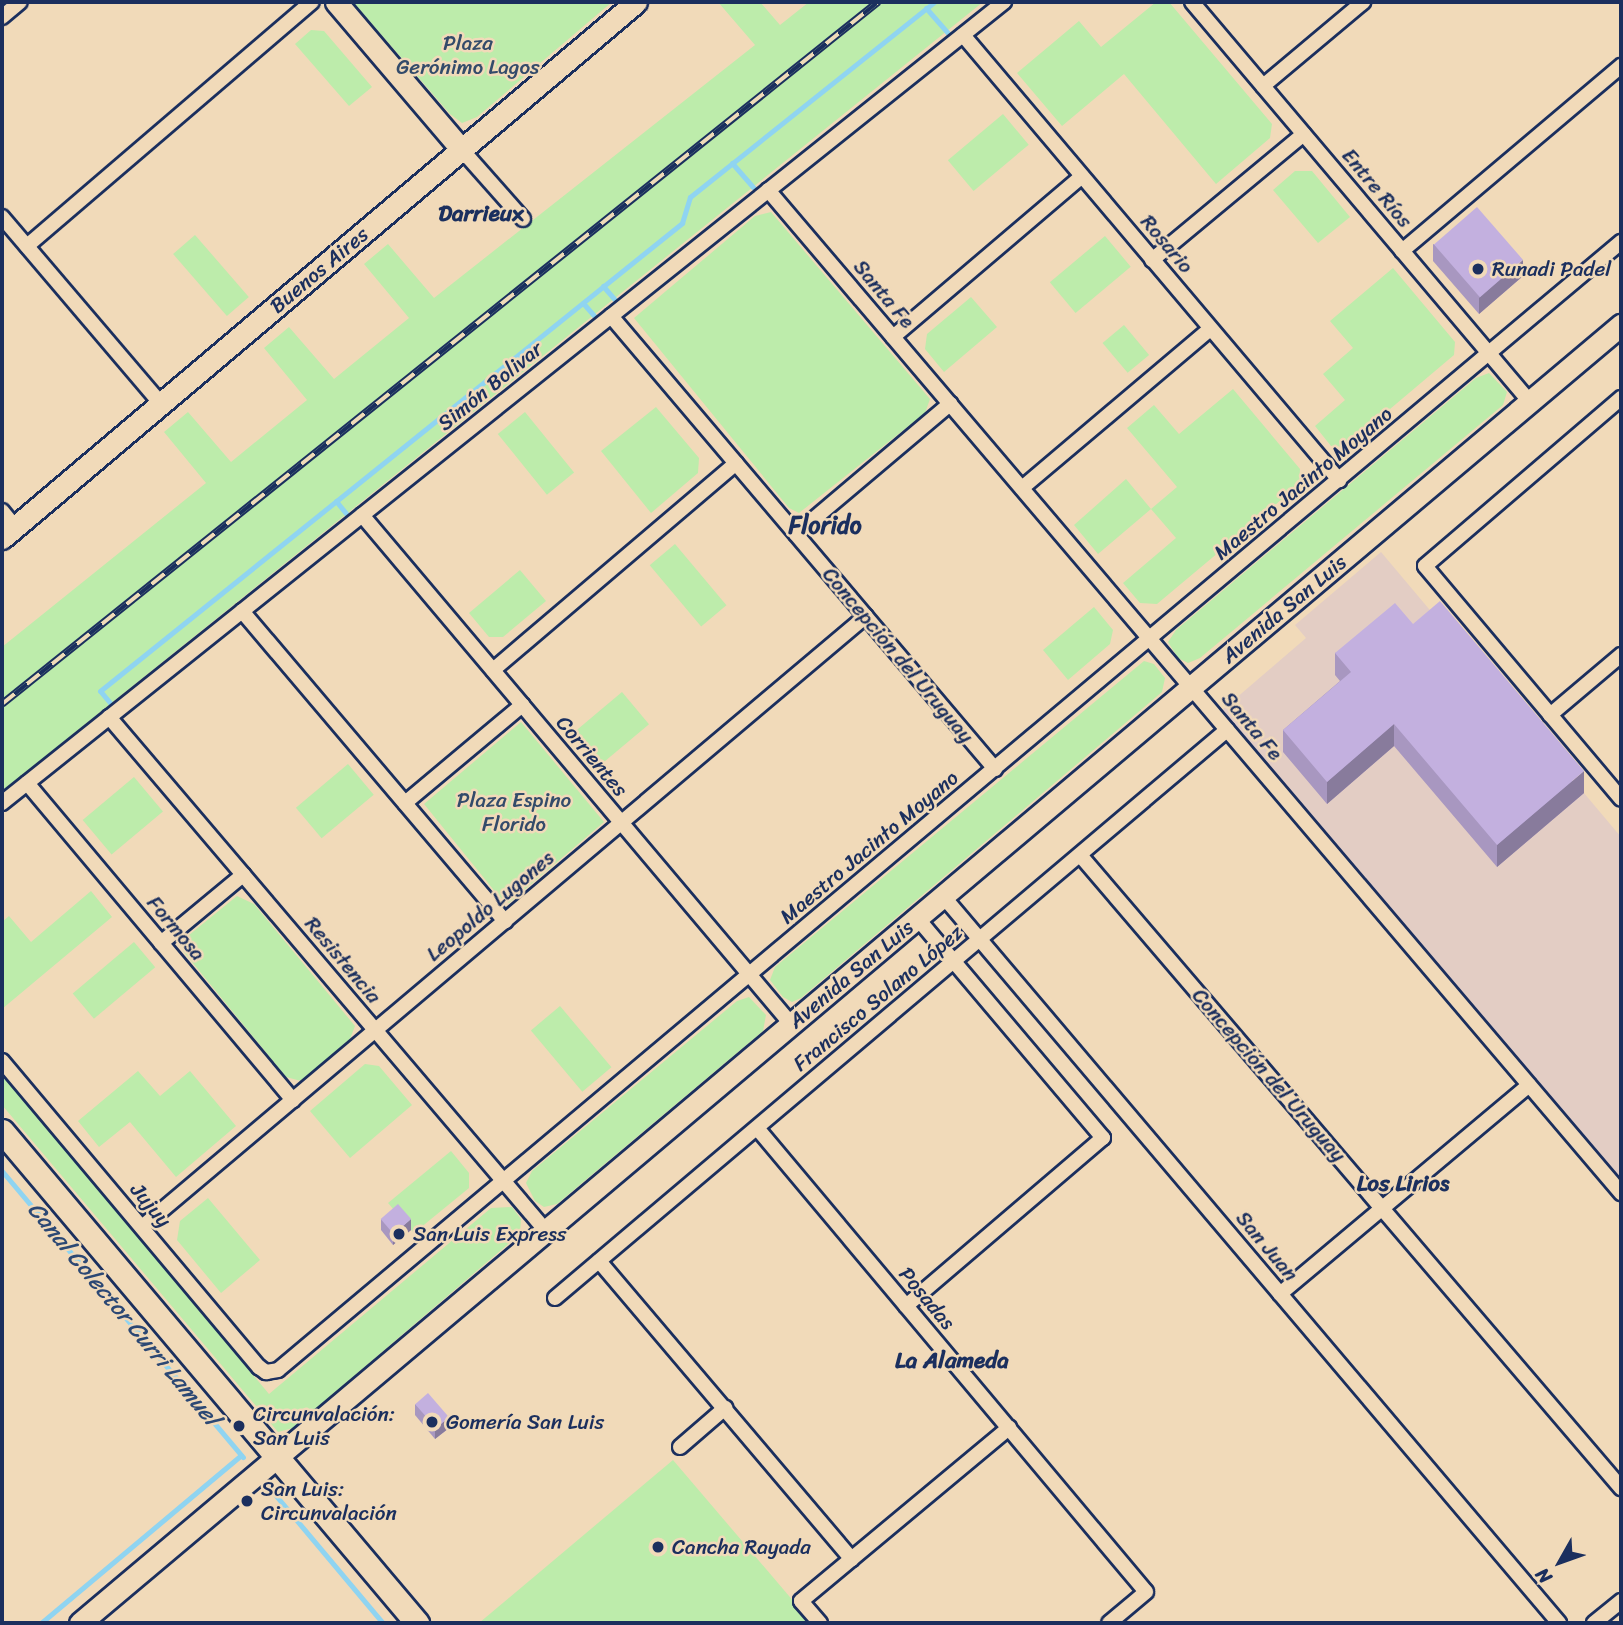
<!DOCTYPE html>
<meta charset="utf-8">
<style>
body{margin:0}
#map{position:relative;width:1623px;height:1625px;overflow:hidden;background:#f1dab9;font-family:Sriracha,sans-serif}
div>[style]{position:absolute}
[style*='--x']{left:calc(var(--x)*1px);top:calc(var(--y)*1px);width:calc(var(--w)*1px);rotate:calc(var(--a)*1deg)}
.built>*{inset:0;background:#e3cdc4}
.green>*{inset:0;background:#bdecab;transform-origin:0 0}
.stream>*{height:5px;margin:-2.5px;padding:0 2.5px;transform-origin:2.5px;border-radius:2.5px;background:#8fd4f1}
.roads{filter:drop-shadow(2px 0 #1b2f5e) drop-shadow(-2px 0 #1b2f5e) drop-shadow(0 2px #1b2f5e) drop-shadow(0 -2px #1b2f5e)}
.street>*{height:14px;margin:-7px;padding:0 7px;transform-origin:7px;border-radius:7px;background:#f1dab9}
.secondary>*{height:21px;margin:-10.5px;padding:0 10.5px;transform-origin:10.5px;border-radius:10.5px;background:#f1dab9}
.primary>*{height:23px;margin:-11.5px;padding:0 11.5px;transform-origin:11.5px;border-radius:11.5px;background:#f1dab9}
.rail>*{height:8px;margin-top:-4px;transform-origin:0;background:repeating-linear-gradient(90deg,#f1dab9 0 16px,#1b2f5e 0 32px);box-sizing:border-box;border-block:2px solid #1b2f5e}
.wall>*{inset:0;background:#a897c0}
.shaded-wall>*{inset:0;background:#887b9c}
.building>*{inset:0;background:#c3b0df;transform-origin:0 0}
.dots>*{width:19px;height:19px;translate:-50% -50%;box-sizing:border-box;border:4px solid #f1dab9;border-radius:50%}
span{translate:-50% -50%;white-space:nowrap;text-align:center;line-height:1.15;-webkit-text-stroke:5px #f1dab9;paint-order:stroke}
.park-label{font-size:21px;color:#334b6a}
.street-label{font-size:21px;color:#1b2f5e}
.poi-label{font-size:21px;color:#1b2f5e}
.left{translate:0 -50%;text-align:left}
.neighbourhood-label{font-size:23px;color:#1b2f5e;font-weight:700}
.water-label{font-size:23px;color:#2c4874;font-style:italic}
.quarter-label{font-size:24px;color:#1b2f5e;font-weight:700}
.frame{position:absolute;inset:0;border:4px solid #1b2f5e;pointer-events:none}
.north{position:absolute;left:1525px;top:1527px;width:70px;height:70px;-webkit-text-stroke:5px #f1dab9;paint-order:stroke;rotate:230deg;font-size:19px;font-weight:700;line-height:28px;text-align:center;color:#1b2f5e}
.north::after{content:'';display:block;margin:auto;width:24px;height:32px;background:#1b2f5e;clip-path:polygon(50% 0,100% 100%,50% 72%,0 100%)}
</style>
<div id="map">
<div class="built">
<div style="clip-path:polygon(1381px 552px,1621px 837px,1621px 1183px,1221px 711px,1306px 638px,1295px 625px)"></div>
</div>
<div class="green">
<div style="clip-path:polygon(353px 2px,612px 2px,477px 117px,462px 123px,450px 114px)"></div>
<div style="clip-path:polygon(718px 2px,760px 2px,780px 25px,809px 2px,983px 2px,2px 791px,2px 647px,206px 483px,164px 432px,188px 412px,231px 462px,307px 400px,264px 348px,289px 327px,334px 379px,409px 318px,364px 264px,388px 244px,434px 298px,755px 45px)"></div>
<div style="clip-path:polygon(1156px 2px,1169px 2px,1272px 124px,1270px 138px,1216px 184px,1124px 74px,1062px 126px,1017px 73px,1079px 21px,1101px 47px)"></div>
<div style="clip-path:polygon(311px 30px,324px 31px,372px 87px,349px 106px,295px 44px)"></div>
<div style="left:1003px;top:114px;width:40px;height:72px;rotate:50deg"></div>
<div style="clip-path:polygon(1295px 171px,1312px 171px,1350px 217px,1318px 243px,1273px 190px)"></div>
<div style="clip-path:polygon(771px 212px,930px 399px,925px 413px,799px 513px,789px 508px,634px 318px,755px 216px)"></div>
<div style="left:195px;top:235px;width:82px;height:29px;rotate:49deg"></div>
<div style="left:1105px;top:236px;width:40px;height:72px;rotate:50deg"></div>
<div style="clip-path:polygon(1393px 268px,1455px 342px,1454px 355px,1345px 447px,1331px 446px,1315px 426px,1345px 400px,1323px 374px,1353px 348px,1330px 321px)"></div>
<div style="clip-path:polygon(971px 297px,997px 327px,944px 372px,925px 349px,927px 334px)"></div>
<div style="left:1124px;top:325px;width:39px;height:28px;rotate:50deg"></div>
<div style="clip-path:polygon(1489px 373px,1507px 392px,1503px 405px,1200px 658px,1188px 663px,1178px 658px,1168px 642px,1176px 630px,1476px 378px)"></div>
<div style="clip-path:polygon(1233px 389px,1300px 469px,1299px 485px,1157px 604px,1140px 603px,1123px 583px,1176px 538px,1151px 509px,1098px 554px,1074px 525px,1126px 479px,1151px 509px,1177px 487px,1127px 428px,1154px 405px,1179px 434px)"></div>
<div style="clip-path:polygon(656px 407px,699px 458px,698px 473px,651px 513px,601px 451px)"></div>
<div style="left:525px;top:412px;width:78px;height:35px;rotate:51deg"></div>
<div style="left:675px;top:544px;width:80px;height:33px;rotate:50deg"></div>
<div style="clip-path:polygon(520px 570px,546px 601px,503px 637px,489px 637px,469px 613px)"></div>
<div style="clip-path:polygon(1094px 607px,1113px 630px,1110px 644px,1068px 680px,1043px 650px)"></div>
<div style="clip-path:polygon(1144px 661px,1154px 664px,1165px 678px,1162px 692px,801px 998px,792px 1002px,783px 997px,770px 980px,775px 967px)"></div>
<div style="left:622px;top:692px;width:42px;height:66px;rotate:50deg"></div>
<div style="clip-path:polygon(521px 722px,604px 822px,509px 903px,501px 899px,424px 804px)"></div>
<div style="left:348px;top:764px;width:40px;height:68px;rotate:50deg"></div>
<div style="left:134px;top:777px;width:45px;height:67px;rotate:50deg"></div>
<div style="clip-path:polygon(91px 891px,112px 917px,2px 1009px,2px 922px,9px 916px,31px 942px)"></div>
<div style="clip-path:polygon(237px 896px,254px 904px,355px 1026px,350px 1039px,301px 1081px,286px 1077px,183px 951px,189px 935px)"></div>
<div style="left:134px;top:942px;width:33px;height:80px;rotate:50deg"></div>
<div style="clip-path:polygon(749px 997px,766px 1015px,763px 1031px,557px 1204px,544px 1207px,535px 1201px,526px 1183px,532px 1171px,737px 1001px)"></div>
<div style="left:560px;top:1006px;width:80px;height:38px;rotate:50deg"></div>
<div style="clip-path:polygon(365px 1064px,379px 1066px,412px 1105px,350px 1158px,310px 1111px)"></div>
<div style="clip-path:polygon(138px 1071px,160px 1096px,190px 1071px,236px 1126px,176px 1177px,130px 1122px,99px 1147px,78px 1121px)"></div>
<div style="clip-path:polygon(2px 1075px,269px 1394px,491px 1208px,512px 1207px,521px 1219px,520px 1234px,293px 1428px,278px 1432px,2px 1105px)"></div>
<div style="clip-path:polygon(451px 1151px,469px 1173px,469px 1188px,414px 1233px,388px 1203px)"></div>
<div style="clip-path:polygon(208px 1198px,260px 1260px,221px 1293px,177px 1240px,180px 1221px)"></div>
<div style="clip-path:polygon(673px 1460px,812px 1623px,479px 1623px)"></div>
</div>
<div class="stream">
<div style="--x:926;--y:8;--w:44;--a:48.7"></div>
<div style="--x:732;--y:163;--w:41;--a:48.9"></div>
<div style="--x:603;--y:286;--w:29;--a:49"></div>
<div style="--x:583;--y:303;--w:28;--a:49"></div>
<div style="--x:336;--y:501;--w:27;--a:51"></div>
<div style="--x:117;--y:711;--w:26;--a:-130"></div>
<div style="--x:100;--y:691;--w:747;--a:-38.8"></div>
<div style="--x:682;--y:223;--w:27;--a:-73"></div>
<div style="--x:690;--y:197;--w:312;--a:-38.6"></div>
<div style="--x:2;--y:1171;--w:374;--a:49.9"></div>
<div style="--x:267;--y:1485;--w:180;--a:50"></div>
<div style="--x:41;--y:1623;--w:261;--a:-40"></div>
</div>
<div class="roads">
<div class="street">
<div style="--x:1192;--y:2;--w:524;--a:49.8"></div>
<div style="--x:2;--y:17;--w:23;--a:-40"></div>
<div style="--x:963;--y:35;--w:583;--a:49.8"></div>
<div style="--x:1263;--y:86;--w:131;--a:-40"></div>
<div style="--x:462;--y:150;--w:92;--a:48.5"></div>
<div style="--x:768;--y:190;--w:1317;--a:49.62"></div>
<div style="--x:2;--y:217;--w:245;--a:49.6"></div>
<div style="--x:27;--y:246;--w:375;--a:-40.6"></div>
<div style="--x:1402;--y:251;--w:287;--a:-40.2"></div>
<div style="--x:1152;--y:260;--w:197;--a:-39.7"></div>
<div style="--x:611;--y:316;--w:594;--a:49.71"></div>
<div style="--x:893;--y:337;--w:248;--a:-40.4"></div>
<div style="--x:1621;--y:398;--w:258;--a:139.4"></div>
<div style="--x:1425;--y:566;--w:304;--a:49.9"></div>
<div style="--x:1022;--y:488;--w:246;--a:-40.2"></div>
<div style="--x:2;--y:511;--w:21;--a:51"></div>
<div style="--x:362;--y:515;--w:666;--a:49.87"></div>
<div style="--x:796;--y:534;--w:202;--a:-40.2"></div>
<div style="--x:242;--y:611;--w:407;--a:49.7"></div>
<div style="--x:493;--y:670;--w:319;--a:-40.4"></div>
<div style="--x:1550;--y:715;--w:93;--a:-40.2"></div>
<div style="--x:109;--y:717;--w:675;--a:49.63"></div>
<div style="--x:27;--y:783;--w:414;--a:50"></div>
<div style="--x:2;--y:803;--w:1283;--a:-38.64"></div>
<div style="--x:405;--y:803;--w:153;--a:-39.9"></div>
<div style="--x:1080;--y:855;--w:833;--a:49.48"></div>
<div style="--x:943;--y:896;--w:953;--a:49.72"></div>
<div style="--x:161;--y:943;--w:107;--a:-39.7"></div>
<div style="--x:2;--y:1061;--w:400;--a:50"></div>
<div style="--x:259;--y:1367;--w:9;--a:36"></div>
<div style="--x:266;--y:1372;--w:12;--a:-9"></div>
<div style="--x:278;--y:1370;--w:1754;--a:-40.03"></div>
<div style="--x:757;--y:1128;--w:605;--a:50.02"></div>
<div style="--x:1146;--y:1592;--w:48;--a:140"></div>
<div style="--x:142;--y:1227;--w:947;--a:-40.16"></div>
<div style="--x:599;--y:1261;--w:391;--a:49.7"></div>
<div style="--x:1280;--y:1294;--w:325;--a:-40"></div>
<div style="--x:555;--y:1298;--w:880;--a:-40.21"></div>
<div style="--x:906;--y:1306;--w:259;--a:-40.5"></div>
<div style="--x:1103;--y:1138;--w:288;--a:-130.2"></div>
<div style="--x:680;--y:1447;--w:60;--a:-40.9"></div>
<div style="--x:820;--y:1623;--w:29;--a:-131"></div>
<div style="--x:801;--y:1601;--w:271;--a:-39.8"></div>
<div style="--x:1594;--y:1623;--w:35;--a:-39"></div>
</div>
<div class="secondary">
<div style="--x:336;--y:2;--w:194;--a:49.6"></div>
<div style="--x:2;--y:538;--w:830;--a:-40.21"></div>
<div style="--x:80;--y:1623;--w:2015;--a:-40.11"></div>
</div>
<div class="primary">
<div style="--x:2;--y:1131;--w:644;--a:49.85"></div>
</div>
</div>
<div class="rail">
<div style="--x:2;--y:704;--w:1123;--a:-38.71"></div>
</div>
<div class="wall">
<div style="clip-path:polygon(1433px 244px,1523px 276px,1479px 314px,1433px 261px)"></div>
<div style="clip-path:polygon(1413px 624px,1584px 793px,1497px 867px,1394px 746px,1327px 804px,1283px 752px,1283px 730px,1340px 681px,1335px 675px,1335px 653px)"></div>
<div style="clip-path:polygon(381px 1219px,411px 1230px,393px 1245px,381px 1230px)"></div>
<div style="clip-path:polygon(415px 1404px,449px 1428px,435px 1439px,415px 1415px)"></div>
</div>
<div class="shaded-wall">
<div style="clip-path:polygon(1523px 260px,1523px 276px,1479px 314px,1479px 298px)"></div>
<div style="clip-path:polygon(1394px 724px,1394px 746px,1327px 804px,1327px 782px)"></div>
<div style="clip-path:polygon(1584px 771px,1584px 793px,1497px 867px,1497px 845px)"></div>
<div style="clip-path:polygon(411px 1219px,411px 1230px,393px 1245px,393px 1234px)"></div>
<div style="clip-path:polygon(449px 1417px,449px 1428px,435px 1439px,435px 1428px)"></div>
</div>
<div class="building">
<div style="left:1477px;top:207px;width:70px;height:57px;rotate:49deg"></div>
<div style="clip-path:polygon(1440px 601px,1584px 771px,1497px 845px,1394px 724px,1327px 782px,1283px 730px,1351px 672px,1335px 653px,1395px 603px,1413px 624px)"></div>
<div style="left:398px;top:1204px;width:20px;height:23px;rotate:49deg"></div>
<div style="left:428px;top:1393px;width:32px;height:17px;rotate:49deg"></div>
</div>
<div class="dots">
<div style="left:1478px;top:269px;background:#1b2f5e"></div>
<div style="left:399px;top:1234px;background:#1b2f5e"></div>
<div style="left:432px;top:1422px;background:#1b2f5e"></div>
<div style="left:239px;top:1426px;background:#1b2f5e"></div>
<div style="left:247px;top:1501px;background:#1b2f5e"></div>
<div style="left:658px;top:1547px;background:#1b2f5e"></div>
</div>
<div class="park-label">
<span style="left:468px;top:55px">Plaza<br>Gerónimo Lagos</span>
<span style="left:514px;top:812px">Plaza Espino<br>Florido</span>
</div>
<div class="street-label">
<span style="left:1377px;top:188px;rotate:50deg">Entre Ríos</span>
<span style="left:1167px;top:244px;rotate:50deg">Rosario</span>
<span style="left:319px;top:270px;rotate:-40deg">Buenos Aires</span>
<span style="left:884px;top:294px;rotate:50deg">Santa Fe</span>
<span style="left:490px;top:386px;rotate:-39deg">Simón Bolivar</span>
<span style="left:1303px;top:483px;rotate:-40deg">Maestro Jacinto Moyano</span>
<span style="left:1284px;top:609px;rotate:-40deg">Avenida San Luis</span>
<span style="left:898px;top:655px;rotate:50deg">Concepción del Uruguay</span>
<span style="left:1252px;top:726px;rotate:50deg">Santa Fe</span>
<span style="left:592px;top:756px;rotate:50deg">Corrientes</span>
<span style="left:869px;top:847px;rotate:-40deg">Maestro Jacinto Moyano</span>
<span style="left:490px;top:906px;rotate:-40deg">Leopoldo Lugones</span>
<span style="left:176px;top:928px;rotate:50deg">Formosa</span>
<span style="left:343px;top:960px;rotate:50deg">Resistencia</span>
<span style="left:851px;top:974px;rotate:-40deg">Avenida San Luis</span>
<span style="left:878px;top:998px;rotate:-40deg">Francisco Solano López</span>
<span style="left:1269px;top:1075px;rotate:49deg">Concepción del Uruguay</span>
<span style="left:151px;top:1205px;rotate:50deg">Jujuy</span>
<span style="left:1267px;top:1246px;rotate:50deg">San Juan</span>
<span style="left:927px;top:1298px;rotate:50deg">Posadas</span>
</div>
<div class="poi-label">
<span class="left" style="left:1492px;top:269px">Runadi Padel</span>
<span class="left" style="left:413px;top:1234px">San Luis Express</span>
<span class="left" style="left:253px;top:1426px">Circunvalación:<br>San Luis</span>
<span class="left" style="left:446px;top:1422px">Gomería San Luis</span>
<span class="left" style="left:261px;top:1501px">San Luis:<br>Circunvalación</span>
<span class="left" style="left:672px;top:1547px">Cancha Rayada</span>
</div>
<div class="neighbourhood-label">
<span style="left:481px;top:214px">Darrieux</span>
<span style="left:1403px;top:1184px">Los Lirios</span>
<span style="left:952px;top:1361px">La Alameda</span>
</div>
<div class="water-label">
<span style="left:123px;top:1314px;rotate:50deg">Canal Colector Curri Lamuel</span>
</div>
<div class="quarter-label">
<span style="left:825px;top:526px">Florido</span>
</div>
<div class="frame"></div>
<div class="north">N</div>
</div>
